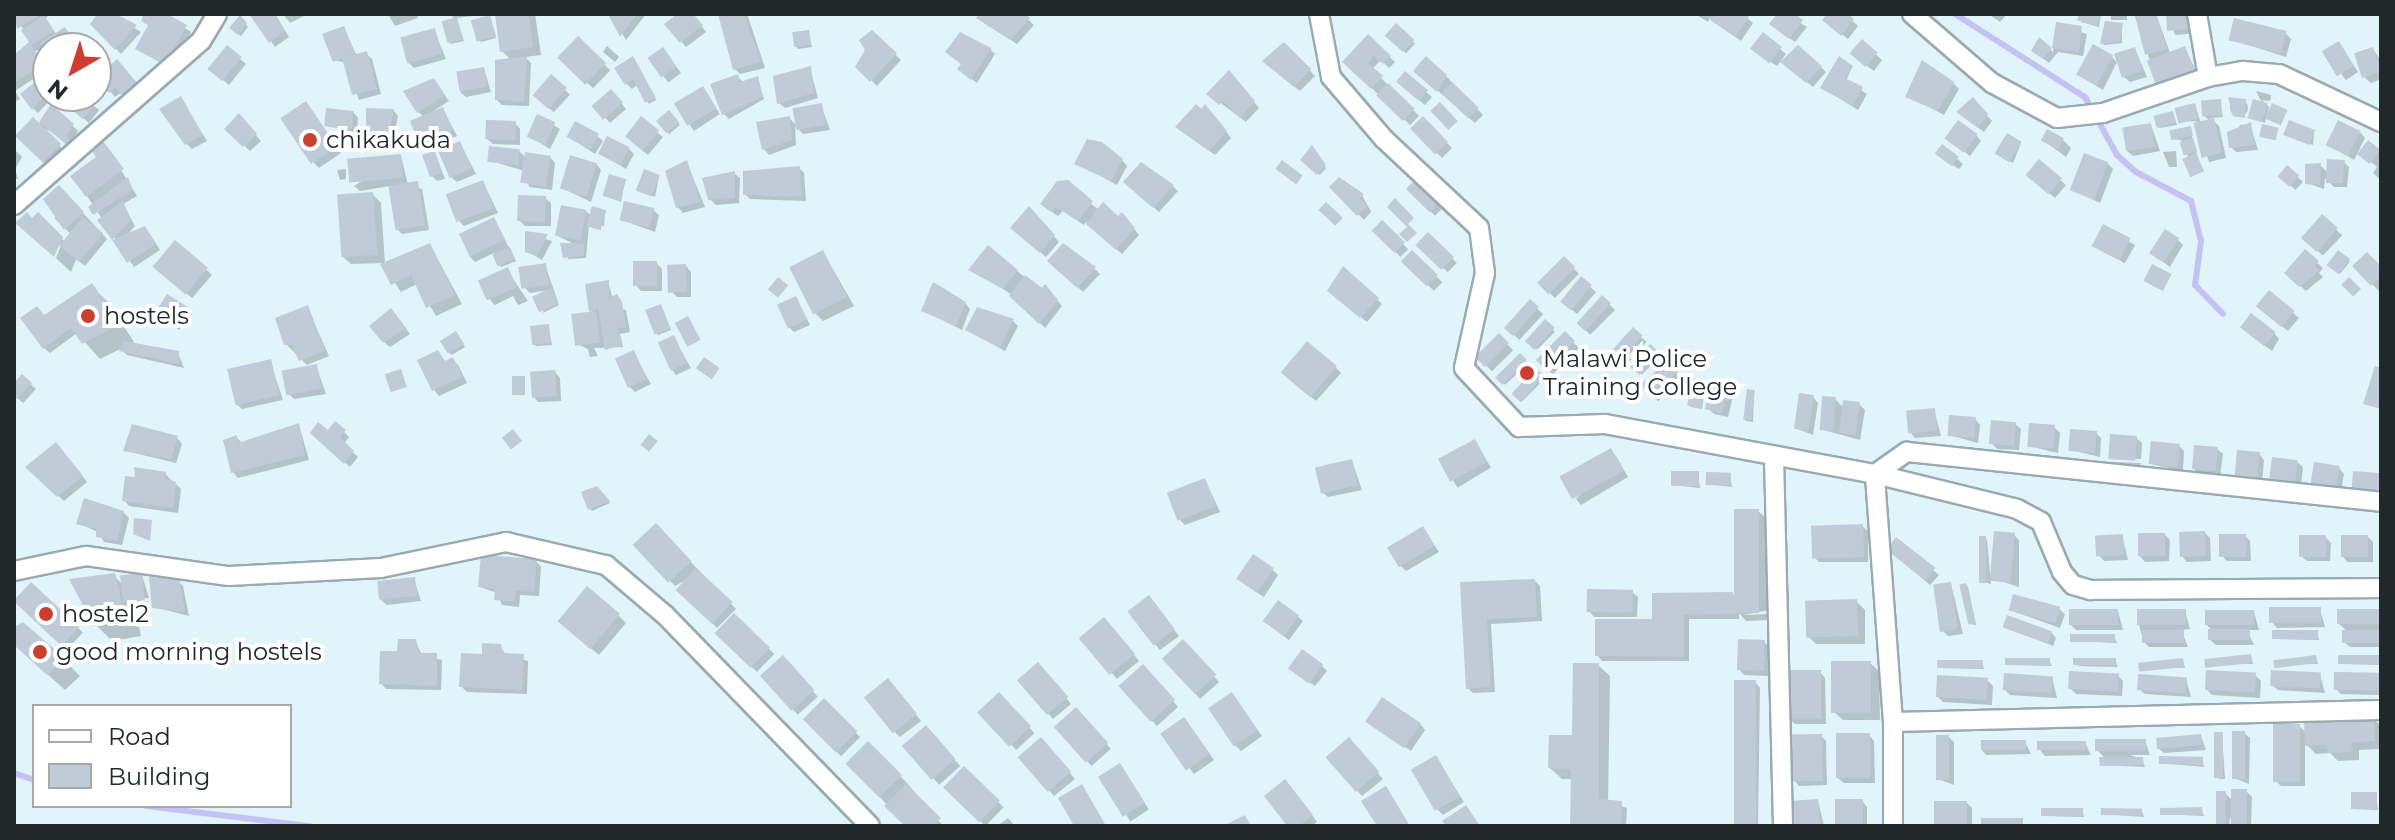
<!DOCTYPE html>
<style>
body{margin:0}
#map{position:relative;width:2395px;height:840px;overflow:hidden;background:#e0f4fa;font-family:Montserrat,sans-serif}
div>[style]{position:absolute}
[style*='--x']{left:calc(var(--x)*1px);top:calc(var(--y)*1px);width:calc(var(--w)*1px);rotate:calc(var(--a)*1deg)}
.shadow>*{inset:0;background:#0003;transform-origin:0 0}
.round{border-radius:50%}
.stream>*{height:6px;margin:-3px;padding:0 3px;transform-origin:3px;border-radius:3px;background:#c4c2f4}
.building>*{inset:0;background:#c0cbd8;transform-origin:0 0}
.roads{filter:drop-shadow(2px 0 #99abb1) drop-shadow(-2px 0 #99abb1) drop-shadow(0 2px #99abb1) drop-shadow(0 -2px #99abb1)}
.minor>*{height:18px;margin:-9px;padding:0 9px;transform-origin:9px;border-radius:9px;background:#fff}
.dots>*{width:22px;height:22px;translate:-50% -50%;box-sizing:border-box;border:4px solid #fff;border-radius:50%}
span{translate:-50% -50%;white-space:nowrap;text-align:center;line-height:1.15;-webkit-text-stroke:8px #fff;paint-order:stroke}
.poi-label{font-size:24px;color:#20282a}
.left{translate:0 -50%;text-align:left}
.frame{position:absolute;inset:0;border:16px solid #20282a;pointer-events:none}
.legend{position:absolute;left:32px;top:704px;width:260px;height:104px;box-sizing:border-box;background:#fff;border:2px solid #a6a9aa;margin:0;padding:10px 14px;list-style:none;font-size:24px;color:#20282a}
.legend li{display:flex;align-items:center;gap:16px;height:40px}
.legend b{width:40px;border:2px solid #a6a9aa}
.north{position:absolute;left:32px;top:32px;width:80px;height:80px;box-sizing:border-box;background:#fff;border:2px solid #a6a9aa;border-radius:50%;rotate:219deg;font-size:22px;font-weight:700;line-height:32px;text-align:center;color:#20282a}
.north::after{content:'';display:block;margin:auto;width:28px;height:36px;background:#cb3e30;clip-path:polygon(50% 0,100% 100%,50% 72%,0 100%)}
</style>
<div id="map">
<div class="shadow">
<div style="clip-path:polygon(14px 14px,49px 14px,45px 20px,57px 35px,67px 32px,74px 42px,35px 51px,47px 70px,15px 91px,20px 99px,14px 102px,14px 58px,31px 42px)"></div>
<div style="clip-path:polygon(100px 14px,112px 14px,141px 32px,121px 54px,92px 24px)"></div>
<div style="clip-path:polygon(147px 14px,163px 14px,191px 32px,171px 69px,138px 48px,150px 27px)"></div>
<div style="clip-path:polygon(251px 14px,275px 14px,289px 37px,275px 47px)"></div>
<div style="clip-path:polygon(283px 14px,308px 14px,290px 23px)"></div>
<div style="clip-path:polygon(388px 14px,417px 14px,418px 18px,395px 26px)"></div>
<div style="clip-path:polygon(450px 14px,481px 14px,482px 15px,456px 18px,464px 41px,450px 44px,455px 19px)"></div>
<div style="clip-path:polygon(497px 14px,535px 14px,541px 55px,525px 57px,531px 63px,529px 106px,502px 105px,497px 100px,511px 60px,502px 51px)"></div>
<div style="clip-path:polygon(611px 14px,646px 14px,626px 40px)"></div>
<div style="clip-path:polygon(680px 14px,692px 14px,706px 32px,686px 47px,667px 25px)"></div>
<div style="clip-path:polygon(720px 14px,747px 14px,765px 68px,740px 74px,735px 69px)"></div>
<div style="clip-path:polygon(982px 14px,1022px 14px,1034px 25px,1017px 44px,984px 23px,979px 18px)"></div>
<div style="clip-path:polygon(1695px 14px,1742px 14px,1753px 23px,1741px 41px,1710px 18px,1708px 22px)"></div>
<div style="clip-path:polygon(1784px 14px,1807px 27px,1795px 42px,1777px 29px)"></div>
<div style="clip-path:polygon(1829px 14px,1845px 14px,1858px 26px,1848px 39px,1830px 25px)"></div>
<div style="clip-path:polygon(1988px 14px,2007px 14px,2000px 22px)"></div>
<div style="clip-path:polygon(2081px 14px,2101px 14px,2099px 27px,2081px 22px)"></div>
<div style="left:2111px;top:14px;width:16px;height:6px"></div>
<div style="clip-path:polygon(2156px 14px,2170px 53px,2185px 48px,2198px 75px,2162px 87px,2156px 82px,2137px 17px)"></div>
<div style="clip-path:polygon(2168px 14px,2199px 33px,2175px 35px)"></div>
<div style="clip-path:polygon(489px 17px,496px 38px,481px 42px,479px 40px)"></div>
<div style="clip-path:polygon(240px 18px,248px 27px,241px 36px,232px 28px)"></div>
<div style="clip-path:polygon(2057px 25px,2087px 34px,2083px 56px,2058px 52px,2049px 63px,2033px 51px,2040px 40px,2053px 52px)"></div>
<div style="clip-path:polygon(2122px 25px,2122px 43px,2104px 45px,2102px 43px)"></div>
<div style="left:1396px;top:26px;width:26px;height:13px;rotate:43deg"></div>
<div style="clip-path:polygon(343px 28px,357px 56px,366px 54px,372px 59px,381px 94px,359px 100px,346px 63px,334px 60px)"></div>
<div style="clip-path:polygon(434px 30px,446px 59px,414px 68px,408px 62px)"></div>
<div style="clip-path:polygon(808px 32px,812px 47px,798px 49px,796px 46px)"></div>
<div style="clip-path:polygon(872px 33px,901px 60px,877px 86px,858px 67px)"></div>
<div style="clip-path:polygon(2285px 33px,2291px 39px,2286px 57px,2230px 39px)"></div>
<div style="clip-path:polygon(1368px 37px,1395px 62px,1389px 68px,1381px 60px,1372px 69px,1419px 116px,1410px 125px,1345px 62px)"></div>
<div style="left:578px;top:39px;width:45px;height:25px;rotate:44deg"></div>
<div style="clip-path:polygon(1862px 42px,1882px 60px,1874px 71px,1858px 59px)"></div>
<div style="left:2338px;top:43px;width:35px;height:15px;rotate:55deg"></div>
<div style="clip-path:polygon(1284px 44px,1315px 76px,1300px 91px,1270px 66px)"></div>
<div style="clip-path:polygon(607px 46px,619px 57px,615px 62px,603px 52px)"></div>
<div style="left:663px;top:49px;width:30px;height:16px;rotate:53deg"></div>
<div style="clip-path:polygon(990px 49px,995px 54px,977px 83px,965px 74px)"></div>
<div style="clip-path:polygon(1780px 49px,1786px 54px,1777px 66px,1758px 54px)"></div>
<div style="clip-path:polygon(2135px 49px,2147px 77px,2130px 82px,2124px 77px)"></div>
<div style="clip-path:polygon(2373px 49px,2381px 61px,2381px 79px,2371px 83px,2365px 78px)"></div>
<div style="clip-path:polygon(2112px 57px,2117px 62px,2103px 90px,2079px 75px)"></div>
<div style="clip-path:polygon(633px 58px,656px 100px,649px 104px,638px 84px,632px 89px,626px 83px)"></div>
<div style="clip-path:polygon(240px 59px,246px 64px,229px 85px,216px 74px)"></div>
<div style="clip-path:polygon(122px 67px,142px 90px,130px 100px,122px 92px,115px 97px,110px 91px)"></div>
<div style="clip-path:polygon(1788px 67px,1821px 67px,1826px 72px,1813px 87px)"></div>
<div style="clip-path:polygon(1852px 67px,1846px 81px,1867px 94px,1858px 110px,1823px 88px)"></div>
<div style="clip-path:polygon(484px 69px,491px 92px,466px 97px,460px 92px)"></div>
<div style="clip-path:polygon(810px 69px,818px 98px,785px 108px,779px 103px)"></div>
<div style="clip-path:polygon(1405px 73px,1432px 97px,1425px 105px,1404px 87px)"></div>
<div style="clip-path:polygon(45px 76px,48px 96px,54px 96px,38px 113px,33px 108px)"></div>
<div style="clip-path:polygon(737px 76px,744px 83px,757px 79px,764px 99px,729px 119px,724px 114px)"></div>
<div style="clip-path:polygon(1421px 76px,1446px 76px,1483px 115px,1475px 123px)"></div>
<div style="left:551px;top:77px;width:26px;height:24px;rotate:43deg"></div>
<div style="clip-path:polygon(1234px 78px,1259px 108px,1246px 122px,1209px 94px)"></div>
<div style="clip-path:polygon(434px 80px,449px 101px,432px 112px,443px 109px,457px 136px,427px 148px,422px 143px,424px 118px,418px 111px)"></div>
<div style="clip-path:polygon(1953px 83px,1959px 89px,1944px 115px,1908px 96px)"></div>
<div style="left:703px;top:88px;width:31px;height:31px;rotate:57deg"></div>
<div style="clip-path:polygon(2256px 91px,2271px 95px,2270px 101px,2262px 100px,2269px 107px,2265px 123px,2251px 117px,2262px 103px)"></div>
<div style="clip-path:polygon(57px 96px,96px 96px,92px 104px,99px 110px,89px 123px)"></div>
<div style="clip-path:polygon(616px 97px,626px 109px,610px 123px,594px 105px)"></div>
<div class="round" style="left:2230px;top:99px;width:18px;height:18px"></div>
<div style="clip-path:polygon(180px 99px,207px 141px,192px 149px,187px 144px)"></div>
<div style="clip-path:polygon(1973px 100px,1992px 121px,1984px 132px,1964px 117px)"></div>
<div style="clip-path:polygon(2220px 101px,2223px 117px,2210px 118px,2219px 126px,2226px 158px,2209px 162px,2196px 121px,2181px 122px,2195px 106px,2201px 123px,2210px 121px,2204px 116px)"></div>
<div style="clip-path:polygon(821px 105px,830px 130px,803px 134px,795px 126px,796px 145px,769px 155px,764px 149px,759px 124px,789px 118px,797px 126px)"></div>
<div style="clip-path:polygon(1197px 106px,1213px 115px,1231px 138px,1215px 155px,1183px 132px)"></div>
<div style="clip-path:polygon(52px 107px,78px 131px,71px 143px,46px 129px,64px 151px,48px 167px,17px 135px,39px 125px)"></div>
<div style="clip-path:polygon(311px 109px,341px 153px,319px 168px,314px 163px)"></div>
<div style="clip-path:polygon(393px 110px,398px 116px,391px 151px,373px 151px,368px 146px)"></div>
<div style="clip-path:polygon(353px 112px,358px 118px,357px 133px,327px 126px)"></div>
<div style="left:669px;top:112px;width:17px;height:14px;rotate:50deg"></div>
<div style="clip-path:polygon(2173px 113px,2177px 125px,2159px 128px,2157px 126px)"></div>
<div style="clip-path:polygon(538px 116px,560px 129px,550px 149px,529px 136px)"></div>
<div style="clip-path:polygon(641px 119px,663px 137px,648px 155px,632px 142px)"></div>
<div style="left:1423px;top:119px;width:41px;height:14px;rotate:45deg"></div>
<div style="clip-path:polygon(244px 121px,261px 141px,250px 151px,227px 129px)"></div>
<div style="clip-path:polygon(515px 123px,520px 129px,520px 145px,493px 144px,487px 139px)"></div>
<div style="clip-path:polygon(2250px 124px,2258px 150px,2236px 152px,2231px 147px,2240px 125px)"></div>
<div style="clip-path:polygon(2151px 125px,2160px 151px,2133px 156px,2127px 151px)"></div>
<div style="clip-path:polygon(2190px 129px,2198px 158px,2189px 159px,2181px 140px,2172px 139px)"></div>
<div style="clip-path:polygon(2314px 132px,2313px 145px,2286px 135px)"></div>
<div style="clip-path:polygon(2360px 132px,2365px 138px,2354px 160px,2329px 145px)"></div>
<div style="clip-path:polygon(1976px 135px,1981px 141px,1970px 156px,1947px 139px)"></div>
<div style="clip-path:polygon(597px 136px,603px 141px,595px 154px,569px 137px)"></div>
<div style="clip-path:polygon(2043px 140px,2063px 140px,2071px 148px,2066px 157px)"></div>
<div style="clip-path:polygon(460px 143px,476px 174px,457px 182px,451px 177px)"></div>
<div style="clip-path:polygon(2021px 143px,2013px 163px,1999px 156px)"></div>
<div style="clip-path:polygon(2368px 143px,2381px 152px,2381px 180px,2373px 173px,2377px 167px,2360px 153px)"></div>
<div style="clip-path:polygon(1943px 147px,1963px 164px,1959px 169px,1943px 159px)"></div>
<div style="clip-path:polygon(628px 148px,634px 154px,626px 169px,601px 154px)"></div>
<div style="clip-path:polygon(1312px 148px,1326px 168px,1320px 175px,1302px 160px)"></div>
<div style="clip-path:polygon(14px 149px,22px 157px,15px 169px,18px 179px,14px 179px)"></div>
<div style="clip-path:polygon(108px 149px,137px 196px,123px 204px,135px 226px,126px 236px,150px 234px,160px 250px,134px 267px,87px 196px)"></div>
<div style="clip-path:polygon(519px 151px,526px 158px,550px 157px,555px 163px,552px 190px,529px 187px,525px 171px,491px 161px)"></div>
<div style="clip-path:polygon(2176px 151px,2177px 167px,2169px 167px,2163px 152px)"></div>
<div style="clip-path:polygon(435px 153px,445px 179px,437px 181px,432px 176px)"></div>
<div style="clip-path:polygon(401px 156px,408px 185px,422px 189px,429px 230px,402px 234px,397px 229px,390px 186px,360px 191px,354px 186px)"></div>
<div style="clip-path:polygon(1122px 160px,1127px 166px,1117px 185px,1077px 163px)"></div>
<div style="clip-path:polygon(2040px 162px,2066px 185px,2055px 198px,2034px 180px)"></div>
<div style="clip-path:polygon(2344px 162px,2349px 167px,2347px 187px,2334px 187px,2325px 178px,2324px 189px,2307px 183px,2320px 165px,2329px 174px)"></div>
<div style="clip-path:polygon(687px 163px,705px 207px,683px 213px,678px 207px)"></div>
<div style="clip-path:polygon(2107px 163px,2113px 169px,2100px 203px,2073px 190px)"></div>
<div style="clip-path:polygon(596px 164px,601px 170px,591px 202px,562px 188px)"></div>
<div style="clip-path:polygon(799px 168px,804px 173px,806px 201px,750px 199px,745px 194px)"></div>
<div style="left:2287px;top:168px;width:21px;height:11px;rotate:41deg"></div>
<div style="clip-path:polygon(346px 169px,346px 179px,340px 180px,337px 170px)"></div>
<div style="clip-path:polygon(734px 173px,740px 178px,739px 203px,716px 205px,710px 199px)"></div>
<div style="clip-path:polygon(1161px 176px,1178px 191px,1159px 212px,1131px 187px)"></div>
<div style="clip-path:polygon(659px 177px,655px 197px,639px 190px)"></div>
<div style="clip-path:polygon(625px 180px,621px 202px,604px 195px)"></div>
<div style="left:1416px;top:181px;width:38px;height:11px;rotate:45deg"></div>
<div style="clip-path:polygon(483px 182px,498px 213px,464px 226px,459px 221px)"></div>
<div style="clip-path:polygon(59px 187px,107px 239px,85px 266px,76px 259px,71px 272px,56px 258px,61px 245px,32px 220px,38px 214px,65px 242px,71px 234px,55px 219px)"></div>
<div style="clip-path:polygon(1332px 187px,1362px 195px,1371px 212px,1364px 220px)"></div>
<div style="clip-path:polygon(372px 194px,381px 203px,385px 265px,430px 245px,462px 304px,436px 316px,417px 284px,401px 292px,382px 263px,351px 264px,342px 256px)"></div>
<div style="clip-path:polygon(1080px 195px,1099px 210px,1127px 220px,1139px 235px,1122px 254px,1086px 222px,1084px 225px,1063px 211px,1058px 216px,1048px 209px)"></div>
<div style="clip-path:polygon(545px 198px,551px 203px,551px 226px,525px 226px,520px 221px)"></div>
<div style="clip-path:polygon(1029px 209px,1059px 242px,1046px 257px,1018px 233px)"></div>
<div style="clip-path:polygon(653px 210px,659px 215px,655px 232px,622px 220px)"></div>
<div style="clip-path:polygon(586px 211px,591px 216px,605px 212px,604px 226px,589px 224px,586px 258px,568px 259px,572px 243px,558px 236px)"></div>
<div style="left:2322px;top:216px;width:28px;height:28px;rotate:44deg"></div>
<div style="clip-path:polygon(494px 219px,516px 261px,501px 267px,494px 253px,475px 262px,470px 257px)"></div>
<div style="left:1382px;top:223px;width:37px;height:11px;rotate:45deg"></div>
<div style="left:2104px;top:227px;width:36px;height:21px;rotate:30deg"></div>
<div style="clip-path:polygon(527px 233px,552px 241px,542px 260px,527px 251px)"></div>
<div style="left:1428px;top:235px;width:40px;height:13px;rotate:44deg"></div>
<div style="clip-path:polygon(2178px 240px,2183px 245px,2170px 267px,2152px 254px)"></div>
<div style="clip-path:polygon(823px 252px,854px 306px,823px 321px,815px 313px)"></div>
<div style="clip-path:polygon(2305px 252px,2323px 268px,2319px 273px,2323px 277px,2306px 291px,2286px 273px)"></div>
<div style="left:1412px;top:253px;width:42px;height:12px;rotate:44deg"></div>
<div style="left:2339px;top:253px;width:14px;height:15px;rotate:39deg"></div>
<div style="clip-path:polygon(1084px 259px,1100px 274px,1083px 292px,1050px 261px)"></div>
<div style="left:1564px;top:259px;width:21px;height:34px;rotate:45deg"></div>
<div style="clip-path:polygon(656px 263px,662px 269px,662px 291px,641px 291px,636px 285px)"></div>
<div style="clip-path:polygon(545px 265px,559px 305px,543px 313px,549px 290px,530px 293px,524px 287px)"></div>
<div style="clip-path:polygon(686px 266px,691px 272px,691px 297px,677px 297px,672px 292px)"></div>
<div style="clip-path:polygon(2355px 266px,2381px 269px,2381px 298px,2378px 290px)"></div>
<div style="clip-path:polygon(207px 270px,212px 275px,192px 298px,161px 272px)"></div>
<div style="clip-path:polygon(507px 270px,528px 301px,518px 305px,513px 296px,495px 305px,490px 300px)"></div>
<div style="clip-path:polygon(971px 270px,1017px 271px,1042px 291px,1045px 287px,1062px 306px,1045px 328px,1011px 294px)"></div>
<div style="left:1581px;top:279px;width:20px;height:29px;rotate:41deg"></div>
<div style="clip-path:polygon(608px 282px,615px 306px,626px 310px,630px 332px,620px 334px,623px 347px,594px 348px,598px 356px,590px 357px,588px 349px,577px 344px,592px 313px,587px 286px)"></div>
<div style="clip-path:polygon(91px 286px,108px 302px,134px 342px,130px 344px,178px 353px,184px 368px,127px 355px,120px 349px,100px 359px,77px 333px,50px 353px,44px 348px,45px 317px)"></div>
<div style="clip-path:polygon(2269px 293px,2299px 318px,2288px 331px,2264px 312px)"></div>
<div style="clip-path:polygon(167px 296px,192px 314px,179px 330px,162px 317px)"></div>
<div style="clip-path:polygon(1335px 296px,1377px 299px,1382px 304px,1367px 322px)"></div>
<div style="clip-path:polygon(796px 298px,810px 325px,794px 332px,789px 327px)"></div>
<div style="left:1603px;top:298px;width:17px;height:35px;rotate:45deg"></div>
<div style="left:1530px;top:302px;width:18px;height:35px;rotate:43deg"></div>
<div style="clip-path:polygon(965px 303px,970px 309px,962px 330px,923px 310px)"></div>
<div style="clip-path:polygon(661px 306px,671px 330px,658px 335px,656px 333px)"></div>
<div style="clip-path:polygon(307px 307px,329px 356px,307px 365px,286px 344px)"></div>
<div style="clip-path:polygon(396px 316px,410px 334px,390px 347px,384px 342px)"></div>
<div style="clip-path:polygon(1013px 321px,1018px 326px,1005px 351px,968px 330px)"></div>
<div style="left:1545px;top:322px;width:14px;height:25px;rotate:45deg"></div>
<div style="clip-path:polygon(548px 326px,552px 345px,536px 346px,534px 344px)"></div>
<div style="left:1633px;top:330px;width:18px;height:34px;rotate:41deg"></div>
<div style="clip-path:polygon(2248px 333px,2274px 333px,2279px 339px,2272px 351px)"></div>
<div style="left:1565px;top:334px;width:20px;height:37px;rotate:45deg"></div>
<div style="clip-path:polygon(458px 336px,465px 347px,452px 355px,449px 353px)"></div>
<div style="left:1499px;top:336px;width:20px;height:30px;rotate:45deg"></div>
<div style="clip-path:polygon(673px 337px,691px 368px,676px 375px,671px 369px)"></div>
<div style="left:1651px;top:347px;width:13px;height:26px;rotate:45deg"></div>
<div style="clip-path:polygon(437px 352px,446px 363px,453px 360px,458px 365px,467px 383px,439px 396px,434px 390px)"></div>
<div style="clip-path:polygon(633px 353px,651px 384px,635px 392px,630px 387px)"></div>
<div style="left:1520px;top:355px;width:12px;height:31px;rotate:48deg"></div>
<div style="clip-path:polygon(270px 361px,283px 400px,242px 409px,236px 404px)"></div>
<div style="left:1668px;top:363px;width:20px;height:34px;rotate:45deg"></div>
<div style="clip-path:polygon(316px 366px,326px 394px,294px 399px,288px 393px)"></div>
<div style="clip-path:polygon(1335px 367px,1341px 373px,1316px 401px,1289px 378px)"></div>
<div style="left:1535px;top:370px;width:13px;height:32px;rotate:45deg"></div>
<div style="clip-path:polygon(555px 372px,560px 378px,561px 401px,538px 402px,533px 396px)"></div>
<div style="clip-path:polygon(22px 376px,36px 389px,23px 403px,14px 395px)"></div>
<div style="clip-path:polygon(1706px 383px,1702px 409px,1691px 407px,1689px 405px)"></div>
<div style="clip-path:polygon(1729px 387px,1734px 392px,1728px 417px,1714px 414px,1708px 408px)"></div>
<div style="clip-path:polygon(1754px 392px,1753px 422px,1746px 421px,1744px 419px)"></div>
<div style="clip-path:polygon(1813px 397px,1818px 403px,1813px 435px,1795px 428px)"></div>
<div style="clip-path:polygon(1835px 399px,1844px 408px,1859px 404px,1865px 410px,1860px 440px,1820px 429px)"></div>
<div style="clip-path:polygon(1934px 410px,1941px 436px,1915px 438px,1910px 432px)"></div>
<div style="clip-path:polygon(1975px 419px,1980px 425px,1978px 443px,1949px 435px)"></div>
<div style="clip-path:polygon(336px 424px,349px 437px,344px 444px,358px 457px,350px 467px,312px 433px,328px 432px)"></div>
<div style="clip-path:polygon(2015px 424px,2021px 429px,2019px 450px,1997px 449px,1991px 443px)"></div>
<div style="clip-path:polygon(299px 425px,309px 460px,238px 478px,233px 472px,236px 437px,242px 443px)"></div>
<div style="clip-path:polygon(2054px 427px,2060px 433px,2058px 453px,2029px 446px)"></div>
<div style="clip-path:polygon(2096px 433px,2101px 438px,2100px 457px,2071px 450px)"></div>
<div style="clip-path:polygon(177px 438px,182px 444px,176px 463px,126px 451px)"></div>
<div style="clip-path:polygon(2136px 438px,2142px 443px,2141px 459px,2111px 458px)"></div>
<div style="left:1475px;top:441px;width:31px;height:39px;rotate:59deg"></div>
<div style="clip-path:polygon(2179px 446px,2184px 451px,2183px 471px,2151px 464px)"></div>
<div style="clip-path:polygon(2217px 449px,2223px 454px,2220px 476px,2198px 474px,2193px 468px)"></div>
<div style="clip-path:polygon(61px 450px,87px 482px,64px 501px,28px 468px)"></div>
<div style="clip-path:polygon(2259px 454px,2264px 460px,2262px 483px,2242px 481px,2237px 475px)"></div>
<div style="clip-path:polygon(1616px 456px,1628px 477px,1581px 505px,1576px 499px)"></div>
<div style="clip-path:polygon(1352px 461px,1362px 490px,1328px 497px,1322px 492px)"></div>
<div style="clip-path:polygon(2114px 462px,2141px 463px,2140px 465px,2116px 464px)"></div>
<div style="clip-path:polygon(2297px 462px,2303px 467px,2301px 486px,2272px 478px)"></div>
<div style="clip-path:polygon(2339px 468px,2344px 474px,2341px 492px,2313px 483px)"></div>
<div style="clip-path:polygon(1698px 473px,1700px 488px,1673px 485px)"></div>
<div style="clip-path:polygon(165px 474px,181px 489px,178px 513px,129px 506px,124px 500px,137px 480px)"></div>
<div style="clip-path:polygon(1730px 475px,1732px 487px,1707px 484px)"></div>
<div style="clip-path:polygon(1205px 480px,1220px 512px,1185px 525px,1180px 520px)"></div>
<div style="clip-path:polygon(597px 488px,610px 503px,592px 511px,590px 509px)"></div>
<div style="clip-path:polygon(1758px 511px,1767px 519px,1769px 610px,1743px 615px,1769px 614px,1769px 620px,1746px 621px,1739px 613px,1739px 619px,1689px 619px,1689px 661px,1602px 661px,1597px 655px,1654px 621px,1732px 594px,1738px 599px)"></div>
<div style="clip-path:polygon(123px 512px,129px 518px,122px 545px,104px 542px,98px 532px,78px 523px)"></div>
<div style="clip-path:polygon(656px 526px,736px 609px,717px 628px,678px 590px,689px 578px,675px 586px,636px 545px)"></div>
<div style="clip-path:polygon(1862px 526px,1868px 531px,1868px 562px,1819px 562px,1814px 557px)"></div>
<div style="clip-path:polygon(1423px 529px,1439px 552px,1406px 571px,1401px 566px)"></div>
<div style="clip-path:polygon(2205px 533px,2210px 538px,2211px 561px,2187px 562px,2182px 556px)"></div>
<div style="clip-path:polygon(2014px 535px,2019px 540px,2019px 587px,1997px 580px)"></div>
<div style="clip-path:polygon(2165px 535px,2170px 540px,2169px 561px,2145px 562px,2140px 556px)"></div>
<div style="clip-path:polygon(2122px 536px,2128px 560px,2104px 561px,2099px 555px)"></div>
<div style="clip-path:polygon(2245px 536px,2250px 541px,2251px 561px,2227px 561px,2222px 556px)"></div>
<div style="clip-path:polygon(2325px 537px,2331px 543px,2330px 561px,2307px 561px,2301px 556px)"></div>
<div style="clip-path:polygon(2368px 537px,2373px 542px,2373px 562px,2348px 562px,2343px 557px)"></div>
<div style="clip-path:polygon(1985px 538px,1987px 540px,1991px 584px,1984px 582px)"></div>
<div style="clip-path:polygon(1894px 555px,1933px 570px,1939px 575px,1930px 585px)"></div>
<div style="clip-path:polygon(536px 561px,541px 567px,539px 596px,520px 595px,519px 607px,502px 605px,497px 593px,480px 587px)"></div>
<div style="clip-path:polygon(1273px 570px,1278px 575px,1264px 597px,1244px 584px)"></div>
<div style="clip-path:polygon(142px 575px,149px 598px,133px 599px,149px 602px,134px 606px,141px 636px,112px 641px,96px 625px,114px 576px,123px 585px)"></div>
<div style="clip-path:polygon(414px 579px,421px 601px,387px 605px,381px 600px)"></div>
<div style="clip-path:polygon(178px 581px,183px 586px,189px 616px,154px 607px)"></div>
<div style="clip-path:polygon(1535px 581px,1540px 586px,1542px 621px,1491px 624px,1495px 692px,1473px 693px,1468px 688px,1462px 584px)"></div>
<div style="left:31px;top:584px;width:71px;height:23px;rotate:43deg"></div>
<div style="clip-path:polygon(1951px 584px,1963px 634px,1948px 636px,1942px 630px)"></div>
<div style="clip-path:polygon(1966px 585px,1968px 587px,1976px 625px,1970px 624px)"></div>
<div style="clip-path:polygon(1632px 592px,1638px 597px,1637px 617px,1594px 617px,1589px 611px)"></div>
<div style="clip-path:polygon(1856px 601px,1865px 610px,1865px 644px,1816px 644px,1808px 636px)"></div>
<div style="clip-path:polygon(1154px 603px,1179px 636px,1160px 650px,1155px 644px)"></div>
<div style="clip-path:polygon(2059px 609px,2065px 614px,2060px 628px,2010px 610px)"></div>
<div style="clip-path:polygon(2320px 610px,2325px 627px,2277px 628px,2272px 622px)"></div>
<div style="clip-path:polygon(2118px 611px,2123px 630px,2076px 630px,2071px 625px)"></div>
<div style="clip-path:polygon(2185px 611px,2190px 629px,2181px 630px,2188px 647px,2149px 647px,2144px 642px,2139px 625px)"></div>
<div style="clip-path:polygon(2381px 611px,2381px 647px,2350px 647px,2344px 642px,2348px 632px,2339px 624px)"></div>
<div style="clip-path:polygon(2254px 612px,2259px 630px,2247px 630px,2254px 645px,2216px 645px,2210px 640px,2214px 632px,2207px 625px)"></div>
<div style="clip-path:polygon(618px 615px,626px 623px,599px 655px,568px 629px)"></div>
<div style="left:734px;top:615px;width:56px;height:25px;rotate:44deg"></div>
<div style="clip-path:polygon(1297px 616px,1303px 621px,1289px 640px,1271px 626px)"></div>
<div style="clip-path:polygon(1109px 625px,1139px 661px,1117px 679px,1112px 673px)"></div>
<div style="clip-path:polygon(2005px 626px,2051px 632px,2056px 638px,2053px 646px)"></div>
<div style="clip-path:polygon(14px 629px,64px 660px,80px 676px,65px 690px,14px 644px)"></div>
<div style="clip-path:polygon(2317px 632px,2319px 640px,2274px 639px)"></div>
<div style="clip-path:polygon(2114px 636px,2117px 643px,2072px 641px)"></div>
<div style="clip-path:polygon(415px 641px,422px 655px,442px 660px,441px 690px,386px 689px,381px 683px,399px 653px)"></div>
<div style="clip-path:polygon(1183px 642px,1219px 682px,1200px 699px,1195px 693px)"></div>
<div style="clip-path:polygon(1764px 642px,1769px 647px,1768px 676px,1744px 675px,1739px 669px)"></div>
<div style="clip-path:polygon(500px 646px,506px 655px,528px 661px,527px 694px,467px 692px,461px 686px,484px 656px)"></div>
<div style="clip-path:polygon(2251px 656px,2253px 664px,2206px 663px)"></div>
<div style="clip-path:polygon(2316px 657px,2318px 664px,2276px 663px)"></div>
<div style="clip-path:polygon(2381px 657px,2381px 665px,2340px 664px)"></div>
<div style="left:783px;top:658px;width:52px;height:27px;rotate:48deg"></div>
<div style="clip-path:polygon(2049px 660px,2052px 666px,2007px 665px)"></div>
<div style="clip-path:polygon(2115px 660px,2118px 667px,2075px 666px)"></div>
<div style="clip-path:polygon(2183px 660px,2185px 668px,2141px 667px)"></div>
<div style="clip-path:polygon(1982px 662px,1984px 669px,1939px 668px)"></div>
<div style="clip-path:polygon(1870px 663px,1879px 671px,1880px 720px,1843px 720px,1834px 712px)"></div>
<div style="clip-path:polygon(1321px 665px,1327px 671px,1315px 686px,1296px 673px)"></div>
<div style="clip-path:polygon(1598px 665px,1610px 676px,1608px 802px,1627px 808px,1626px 826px,1573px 826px,1573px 779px,1562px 779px,1550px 768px,1574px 737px)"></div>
<div style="clip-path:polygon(1043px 669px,1071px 704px,1053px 719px,1018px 680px)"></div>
<div style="clip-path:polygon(1148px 672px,1178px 707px,1157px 726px,1121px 686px)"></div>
<div style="clip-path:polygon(1820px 672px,1825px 678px,1826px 724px,1795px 724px,1790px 719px)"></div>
<div style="clip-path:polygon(2255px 675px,2261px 681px,2260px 698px,2212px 695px,2207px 690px)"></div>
<div style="clip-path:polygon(2320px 675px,2325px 693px,2278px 690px,2272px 685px)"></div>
<div style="clip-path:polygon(2381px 675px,2381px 695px,2341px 694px,2336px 689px)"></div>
<div style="clip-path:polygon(2118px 676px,2123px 681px,2122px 696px,2076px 694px,2070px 688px)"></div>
<div style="clip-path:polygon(2052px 678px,2057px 698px,2010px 695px,2005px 690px)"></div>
<div style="clip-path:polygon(2186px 679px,2191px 697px,2145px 694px,2139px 689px)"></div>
<div style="clip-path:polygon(1987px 680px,1993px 686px,1992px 705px,1943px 702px,1938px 697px)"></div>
<div style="clip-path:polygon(1755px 682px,1760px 688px,1758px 826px,1734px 826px)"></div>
<div style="clip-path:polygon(893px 686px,921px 721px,900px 737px,895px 732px)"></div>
<div style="clip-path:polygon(1232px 694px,1262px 736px,1241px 751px,1235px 745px)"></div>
<div style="left:999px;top:695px;width:52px;height:25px;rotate:47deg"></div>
<div style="left:824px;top:701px;width:51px;height:27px;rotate:45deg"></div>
<div style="left:1076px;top:710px;width:52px;height:26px;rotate:48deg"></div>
<div style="clip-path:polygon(2373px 718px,2381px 726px,2381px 749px,2359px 750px,2359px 760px,2338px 761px,2330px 753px,2316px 754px,2305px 743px,2305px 786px,2281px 786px,2276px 781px,2299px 726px,2307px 733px)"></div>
<div style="clip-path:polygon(1368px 722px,1420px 724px,1425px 730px,1411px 751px)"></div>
<div style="clip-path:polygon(1189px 725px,1214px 760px,1194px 774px,1164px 734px)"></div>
<div style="left:926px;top:728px;width:51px;height:28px;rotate:48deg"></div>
<div style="clip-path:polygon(2244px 733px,2250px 738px,2249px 784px,2234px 778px)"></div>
<div style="clip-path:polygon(2222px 734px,2225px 779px,2219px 779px,2217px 777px)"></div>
<div style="clip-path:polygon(1869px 735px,1874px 741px,1875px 783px,1844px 783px,1838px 778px)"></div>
<div style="clip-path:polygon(1821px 736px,1826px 741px,1827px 785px,1799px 786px,1794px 780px)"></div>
<div style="clip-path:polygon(2201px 736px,2206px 750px,2164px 753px,2158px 748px)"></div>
<div style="clip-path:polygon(1949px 737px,1954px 742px,1954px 785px,1938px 779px)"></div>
<div style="clip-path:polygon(2145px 741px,2150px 755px,2130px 755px,2142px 759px,2145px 767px,2102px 765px,2106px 759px,2097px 750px)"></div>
<div style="clip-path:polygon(2025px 742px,2031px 754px,1986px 755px,1981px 749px)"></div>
<div style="clip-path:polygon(2085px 743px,2091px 755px,2045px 756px,2040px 750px)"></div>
<div style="clip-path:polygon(868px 744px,906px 782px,943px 826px,907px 826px,848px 763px)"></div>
<div style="clip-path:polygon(1046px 744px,1075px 779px,1054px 796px,1020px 756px)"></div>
<div style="clip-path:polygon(1354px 745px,1383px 779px,1362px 796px,1328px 758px)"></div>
<div style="clip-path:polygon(1435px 757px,1464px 802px,1443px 815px,1438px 810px)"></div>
<div style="clip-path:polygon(2202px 759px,2204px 767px,2160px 763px)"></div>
<div style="left:1120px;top:765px;width:53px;height:22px;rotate:57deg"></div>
<div style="left:964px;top:769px;width:55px;height:26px;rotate:44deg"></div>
<div style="clip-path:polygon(1290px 787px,1317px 822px,1311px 826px,1290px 826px)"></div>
<div style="clip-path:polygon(2246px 791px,2252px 797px,2251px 826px,2233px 826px,2230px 817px,2229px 826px,2216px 826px,2225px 793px,2233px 801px)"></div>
<div style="clip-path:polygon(2376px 794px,2378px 810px,2353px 809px)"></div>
<div style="clip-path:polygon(1818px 801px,1824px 826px,1792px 826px)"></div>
<div style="clip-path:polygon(1862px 801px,1867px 807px,1867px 826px,1837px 826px)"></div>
<div style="clip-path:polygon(1967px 803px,1972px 808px,1972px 826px,1936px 826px)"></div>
<div style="clip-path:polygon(2201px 809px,2204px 816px,2162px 814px)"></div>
<div style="clip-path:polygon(2082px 810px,2084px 817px,2043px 816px)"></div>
<div style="clip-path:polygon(2142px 811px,2144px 817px,2103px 814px)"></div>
<div style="clip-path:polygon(1008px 818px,1015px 826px,997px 826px)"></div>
</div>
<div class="stream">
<div style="--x:1955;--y:14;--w:154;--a:32.6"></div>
<div style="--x:2085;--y:97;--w:66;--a:61.1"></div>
<div style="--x:2117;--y:155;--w:25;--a:42"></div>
<div style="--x:2136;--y:172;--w:62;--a:27.8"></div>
<div style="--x:2191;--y:201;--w:41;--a:76"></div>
<div style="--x:2201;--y:241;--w:44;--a:97.8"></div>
<div style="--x:2195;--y:285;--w:40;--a:46"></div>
<div style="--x:14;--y:773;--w:21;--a:19"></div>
<div style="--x:146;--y:806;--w:165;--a:7"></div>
</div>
<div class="building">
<div style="clip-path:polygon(14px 14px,42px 14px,17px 29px)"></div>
<div style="clip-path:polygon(97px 14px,116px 14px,137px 25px,115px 50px,90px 24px)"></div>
<div style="clip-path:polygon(144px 14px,167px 14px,187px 25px,165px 65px,135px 49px,148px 25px,141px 21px)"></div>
<div style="clip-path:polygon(249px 14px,274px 14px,285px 31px,269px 43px)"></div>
<div style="clip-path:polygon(495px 14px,529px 14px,533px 47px,500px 52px)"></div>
<div style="clip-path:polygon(608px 14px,637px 14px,620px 37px)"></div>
<div style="clip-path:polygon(677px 14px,693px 14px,703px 25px,680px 43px,664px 24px)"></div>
<div style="clip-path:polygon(718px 14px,744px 14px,761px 62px,733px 70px)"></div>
<div style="clip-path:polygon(979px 14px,1025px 14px,1030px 18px,1011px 40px,976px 18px)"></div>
<div style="clip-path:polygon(1714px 14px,1746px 14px,1749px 17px,1735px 37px,1710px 20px)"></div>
<div style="clip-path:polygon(1777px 14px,1795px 14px,1803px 20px,1789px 39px,1769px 24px)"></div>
<div style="clip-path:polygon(1827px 14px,1848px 14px,1854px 19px,1841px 36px,1822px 20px)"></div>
<div style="clip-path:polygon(2079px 14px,2101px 14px,2097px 26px,2077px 20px)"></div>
<div style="clip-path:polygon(2156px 14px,2167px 49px,2145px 55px,2135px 16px)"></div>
<div style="clip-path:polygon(2166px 14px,2193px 14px,2194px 28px,2167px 31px)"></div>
<div style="clip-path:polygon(44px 15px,54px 31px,31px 45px,43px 64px,14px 83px,14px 55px,29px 42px,21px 30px)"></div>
<div style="clip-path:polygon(240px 15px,247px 23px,238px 35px,229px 28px)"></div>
<div style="left:490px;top:15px;width:22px;height:20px;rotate:74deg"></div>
<div style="left:457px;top:17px;width:23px;height:16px;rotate:75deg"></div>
<div style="left:2234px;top:18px;width:54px;height:23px;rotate:14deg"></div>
<div style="clip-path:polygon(2105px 21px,2123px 23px,2120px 42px,2100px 44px)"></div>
<div style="clip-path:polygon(2056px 22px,2082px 26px,2079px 52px,2052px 48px,2043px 59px,2031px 51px,2039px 37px,2052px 48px)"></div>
<div style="left:1396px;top:23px;width:25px;height:17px;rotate:42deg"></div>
<div style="clip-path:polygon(344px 26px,355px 53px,345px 57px,367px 51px,377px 89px,352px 95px,342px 58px,333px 62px,322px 34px)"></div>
<div style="clip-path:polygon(65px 27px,73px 39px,48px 48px,48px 55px,40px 43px)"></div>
<div style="left:435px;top:28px;width:27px;height:36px;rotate:75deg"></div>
<div style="left:809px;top:30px;width:15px;height:17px;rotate:82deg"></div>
<div style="clip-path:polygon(872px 30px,897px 53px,870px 82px,855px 67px,865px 50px,859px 40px)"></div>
<div style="clip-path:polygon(960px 32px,991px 48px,971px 80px,957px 69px,961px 64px,945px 52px)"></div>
<div style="left:1763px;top:32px;width:24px;height:21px;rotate:38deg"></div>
<div style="clip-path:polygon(1368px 34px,1391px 56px,1383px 64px,1374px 56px,1368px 63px,1383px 76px,1371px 89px,1342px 62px)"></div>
<div style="left:578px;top:36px;width:39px;height:30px;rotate:44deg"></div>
<div style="left:1862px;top:39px;width:21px;height:19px;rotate:41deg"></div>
<div style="left:2339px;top:41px;width:29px;height:20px;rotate:59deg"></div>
<div style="clip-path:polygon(1284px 42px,1311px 69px,1294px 87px,1262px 61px)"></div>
<div style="left:2093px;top:44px;width:23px;height:35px;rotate:29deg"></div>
<div style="left:227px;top:45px;width:19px;height:31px;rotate:39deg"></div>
<div style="clip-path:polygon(1798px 45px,1822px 66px,1806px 83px,1780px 62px)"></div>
<div style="left:2185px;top:46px;width:26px;height:41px;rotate:69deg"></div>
<div style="left:663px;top:47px;width:24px;height:19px;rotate:55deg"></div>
<div style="left:2135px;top:47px;width:25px;height:22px;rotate:72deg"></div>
<div style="left:2373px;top:47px;width:26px;height:20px;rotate:72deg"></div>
<div style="clip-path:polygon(527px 56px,524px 102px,495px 100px,495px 60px)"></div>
<div style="clip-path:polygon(633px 56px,656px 98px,645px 103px,633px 79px,625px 85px,614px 68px)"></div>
<div style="clip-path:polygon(1426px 56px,1447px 75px,1437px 92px,1413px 71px)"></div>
<div style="clip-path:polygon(1839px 56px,1853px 66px,1845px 78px,1863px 87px,1853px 106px,1820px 88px)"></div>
<div style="clip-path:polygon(117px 59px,138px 84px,123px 96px,115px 87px,109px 93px,96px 78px)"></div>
<div style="clip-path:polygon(1922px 60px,1954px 82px,1938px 111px,1905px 97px)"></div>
<div style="clip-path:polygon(811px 66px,814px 93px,777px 104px,773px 76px)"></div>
<div style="left:484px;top:67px;width:20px;height:28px;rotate:81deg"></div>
<div style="clip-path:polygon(1229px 70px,1255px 101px,1240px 118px,1223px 101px,1219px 105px,1206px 94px)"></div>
<div style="left:1405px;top:71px;width:30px;height:14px;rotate:40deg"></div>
<div style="clip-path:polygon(45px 74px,48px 92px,32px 110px,20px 94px)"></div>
<div style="left:551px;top:74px;width:21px;height:28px;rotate:41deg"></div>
<div style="clip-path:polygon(738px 74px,740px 82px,758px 76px,763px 97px,722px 115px,710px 84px)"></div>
<div style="clip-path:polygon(434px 78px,445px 95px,417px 113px,403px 91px)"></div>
<div style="left:1452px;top:82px;width:37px;height:15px;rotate:44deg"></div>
<div style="left:1388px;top:83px;width:37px;height:17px;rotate:44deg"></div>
<div style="left:703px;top:86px;width:26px;height:34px;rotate:59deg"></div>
<div style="left:611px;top:89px;width:18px;height:26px;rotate:49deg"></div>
<div style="clip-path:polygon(55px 96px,89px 96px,95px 104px,83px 119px)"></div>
<div style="clip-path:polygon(181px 96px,203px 135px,185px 145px,159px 109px)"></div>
<div style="clip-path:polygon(1973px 97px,1988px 114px,1978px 128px,1956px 112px)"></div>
<div style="clip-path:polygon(2228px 97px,2246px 99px,2245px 118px,2233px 116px)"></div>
<div style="left:2221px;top:99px;width:16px;height:20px;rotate:86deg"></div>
<div style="left:2253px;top:99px;width:15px;height:20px;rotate:16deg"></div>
<div style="left:306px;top:101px;width:55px;height:31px;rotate:56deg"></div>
<div style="left:1440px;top:102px;width:26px;height:13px;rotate:47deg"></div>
<div style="left:822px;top:103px;width:22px;height:30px;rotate:80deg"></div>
<div style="left:2195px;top:103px;width:16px;height:21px;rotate:76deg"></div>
<div style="left:2272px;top:103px;width:17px;height:17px;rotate:24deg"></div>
<div style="clip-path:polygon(51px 104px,74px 124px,66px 136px,76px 145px,72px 149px,39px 122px)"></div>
<div style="clip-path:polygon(1196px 104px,1201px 109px,1205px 104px,1227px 131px,1209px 151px,1175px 127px)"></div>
<div style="left:443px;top:107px;width:26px;height:36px;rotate:67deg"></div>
<div style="left:326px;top:108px;width:28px;height:18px;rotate:6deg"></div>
<div style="clip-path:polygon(366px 108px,394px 109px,386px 147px,366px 146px)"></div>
<div style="left:669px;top:110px;width:16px;height:17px;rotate:50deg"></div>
<div style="left:2173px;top:111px;width:12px;height:20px;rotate:76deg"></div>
<div style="clip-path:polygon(239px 113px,257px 134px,243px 147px,224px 129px)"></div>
<div style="left:537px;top:114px;width:20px;height:25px;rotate:24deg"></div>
<div style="left:641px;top:116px;width:23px;height:26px;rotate:38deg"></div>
<div style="clip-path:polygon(790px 116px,792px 140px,762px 150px,756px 122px)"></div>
<div style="left:1423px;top:116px;width:36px;height:18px;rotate:46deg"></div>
<div style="left:33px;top:117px;width:39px;height:26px;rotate:44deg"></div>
<div style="left:2214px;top:118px;width:36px;height:21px;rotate:77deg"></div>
<div style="left:486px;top:120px;width:30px;height:19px;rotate:2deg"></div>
<div style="left:1958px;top:120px;width:24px;height:23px;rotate:36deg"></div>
<div style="left:2289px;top:120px;width:28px;height:16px;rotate:21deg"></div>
<div style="left:2338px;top:120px;width:25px;height:28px;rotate:26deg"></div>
<div style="left:575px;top:121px;width:27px;height:18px;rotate:28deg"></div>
<div style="clip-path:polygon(2251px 122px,2254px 145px,2229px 148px,2227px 132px)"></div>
<div style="left:2151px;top:123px;width:24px;height:29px;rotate:81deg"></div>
<div style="left:2262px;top:124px;width:17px;height:13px;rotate:13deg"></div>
<div style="left:2191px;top:126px;width:10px;height:22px;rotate:79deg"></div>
<div style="left:2047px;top:129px;width:19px;height:13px;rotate:28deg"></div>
<div style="left:2007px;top:133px;width:17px;height:24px;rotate:31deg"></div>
<div style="left:607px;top:136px;width:25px;height:20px;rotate:27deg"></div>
<div style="left:2193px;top:138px;width:14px;height:14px;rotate:73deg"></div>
<div style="clip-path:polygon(1087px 139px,1102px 142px,1123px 159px,1111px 181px,1074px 164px)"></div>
<div style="left:2368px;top:140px;width:16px;height:18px;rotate:38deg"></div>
<div style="clip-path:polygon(103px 141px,124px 169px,86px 197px,70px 176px,96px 157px,91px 150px)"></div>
<div style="left:460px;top:141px;width:30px;height:24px;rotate:67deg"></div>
<div style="left:1942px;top:144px;width:21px;height:12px;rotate:37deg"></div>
<div style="clip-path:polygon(1312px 145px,1326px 165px,1317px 175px,1300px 160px)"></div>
<div style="left:489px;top:146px;width:31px;height:16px;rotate:6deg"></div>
<div style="clip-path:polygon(435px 151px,441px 174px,430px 177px,422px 155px)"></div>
<div style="left:525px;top:152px;width:26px;height:31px;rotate:9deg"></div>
<div style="left:2084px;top:153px;width:26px;height:40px;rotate:21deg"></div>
<div style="left:2196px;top:153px;width:20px;height:15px;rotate:66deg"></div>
<div style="left:401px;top:154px;width:24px;height:54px;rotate:85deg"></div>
<div style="left:570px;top:155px;width:28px;height:35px;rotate:17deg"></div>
<div style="left:2039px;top:159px;width:30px;height:21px;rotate:40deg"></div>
<div style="clip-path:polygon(2327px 159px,2345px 160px,2342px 183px,2326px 183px)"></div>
<div style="clip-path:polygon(687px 160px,701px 202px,676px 208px,665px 171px)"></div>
<div style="left:1282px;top:160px;width:26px;height:11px;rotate:37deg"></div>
<div style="clip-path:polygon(1141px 162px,1174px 185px,1153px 208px,1123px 182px)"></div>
<div style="clip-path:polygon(2321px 163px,2320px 185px,2305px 184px,2305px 164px)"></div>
<div style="left:2287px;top:165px;width:16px;height:15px;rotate:40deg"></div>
<div style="clip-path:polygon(800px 166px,802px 197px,743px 195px,743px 171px)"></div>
<div style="left:644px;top:169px;width:17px;height:23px;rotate:21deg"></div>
<div style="clip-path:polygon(735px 171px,735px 198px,708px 200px,702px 178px)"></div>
<div style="left:609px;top:174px;width:18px;height:23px;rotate:16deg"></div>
<div style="clip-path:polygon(128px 177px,133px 190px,93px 215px,88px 207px)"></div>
<div style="clip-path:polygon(1339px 177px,1364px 194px,1359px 198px,1367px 206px,1357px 216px,1329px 187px)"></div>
<div style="left:1416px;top:179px;width:33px;height:14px;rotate:45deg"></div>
<div style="left:483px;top:180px;width:30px;height:40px;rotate:69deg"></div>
<div style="clip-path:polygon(1068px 180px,1093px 201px,1078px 221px,1056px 207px,1051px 212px,1040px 204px,1057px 181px)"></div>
<div style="left:418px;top:181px;width:45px;height:30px;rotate:81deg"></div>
<div style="clip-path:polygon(59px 185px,84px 212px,64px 230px,43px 199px)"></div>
<div style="left:373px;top:192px;width:63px;height:36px;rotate:86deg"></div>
<div style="left:518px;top:195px;width:28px;height:26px;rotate:2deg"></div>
<div style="clip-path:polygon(1395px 198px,1414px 218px,1408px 224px,1417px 233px,1407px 242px,1399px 234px,1407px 227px,1387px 207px)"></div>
<div style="clip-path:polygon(123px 201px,131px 220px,112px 240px,97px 220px)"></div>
<div style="left:624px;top:201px;width:31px;height:20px;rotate:13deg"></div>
<div style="clip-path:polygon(1103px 202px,1118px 216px,1122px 212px,1135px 228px,1116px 250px,1086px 224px)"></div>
<div style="left:1326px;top:202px;width:23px;height:11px;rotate:43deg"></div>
<div style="left:561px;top:205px;width:26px;height:31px;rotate:11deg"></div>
<div style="left:592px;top:206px;width:15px;height:21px;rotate:16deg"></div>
<div style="clip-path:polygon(1029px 206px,1055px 235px,1040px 253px,1010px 228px)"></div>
<div style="clip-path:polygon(27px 212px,32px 218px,38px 212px,63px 237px,59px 246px,83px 217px,103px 233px,79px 262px,59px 246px,54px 257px,15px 223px)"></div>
<div style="left:2322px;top:214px;width:21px;height:32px;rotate:41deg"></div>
<div style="left:494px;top:217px;width:25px;height:39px;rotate:64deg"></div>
<div style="left:1382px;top:220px;width:32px;height:15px;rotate:44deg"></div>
<div style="left:2103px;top:224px;width:31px;height:25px;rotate:27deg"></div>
<div style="clip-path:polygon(145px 226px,156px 244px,127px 263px,112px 240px)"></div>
<div style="left:2165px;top:229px;width:17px;height:29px;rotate:33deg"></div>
<div style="clip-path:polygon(525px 231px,548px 234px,537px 256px,525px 252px)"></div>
<div style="left:1428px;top:232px;width:36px;height:18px;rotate:44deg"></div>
<div style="left:175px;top:240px;width:43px;height:35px;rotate:40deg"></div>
<div style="clip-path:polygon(430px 243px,455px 295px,426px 308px,411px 275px,391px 285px,380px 264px)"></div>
<div style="clip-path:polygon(560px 243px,584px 243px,584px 256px,563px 258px)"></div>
<div style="clip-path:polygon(1063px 243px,1096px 267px,1077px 288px,1047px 261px)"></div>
<div style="clip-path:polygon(988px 245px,1018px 270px,1003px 289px,968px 270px)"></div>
<div style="left:510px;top:247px;width:13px;height:19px;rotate:67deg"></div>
<div style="clip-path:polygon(2305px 249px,2319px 261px,2315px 266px,2320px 271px,2299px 287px,2284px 273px)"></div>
<div style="left:823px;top:250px;width:53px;height:38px;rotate:63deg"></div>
<div style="left:1412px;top:250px;width:36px;height:16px;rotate:44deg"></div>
<div style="left:2338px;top:250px;width:15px;height:19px;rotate:37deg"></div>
<div style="clip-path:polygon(2367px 252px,2381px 266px,2381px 276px,2371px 286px,2352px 266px)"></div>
<div style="left:1564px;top:256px;width:16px;height:38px;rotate:45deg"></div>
<div style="left:633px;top:261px;width:24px;height:25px"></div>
<div style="left:546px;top:263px;width:22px;height:28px;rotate:82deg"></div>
<div style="left:686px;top:264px;width:28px;height:19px;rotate:88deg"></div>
<div style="left:2152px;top:264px;width:22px;height:19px;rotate:27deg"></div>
<div style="clip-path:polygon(1343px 266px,1379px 298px,1360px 318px,1327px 291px)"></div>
<div style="left:508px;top:267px;width:22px;height:33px;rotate:66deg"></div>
<div style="clip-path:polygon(1025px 275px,1042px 288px,1045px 284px,1058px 300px,1039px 324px,1009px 296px)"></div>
<div style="left:1581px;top:276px;width:14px;height:33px;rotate:39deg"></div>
<div style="left:778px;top:277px;width:13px;height:16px;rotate:39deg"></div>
<div style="left:2349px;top:277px;width:17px;height:11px;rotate:45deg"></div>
<div style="clip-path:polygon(609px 280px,609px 298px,617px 294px,622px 302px,603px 305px,622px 302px,626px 327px,618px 328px,622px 345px,605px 350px,598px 308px,589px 312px,585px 284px)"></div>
<div style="clip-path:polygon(933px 282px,966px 302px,956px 326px,921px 311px)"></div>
<div style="clip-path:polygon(92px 283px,120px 325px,82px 344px,71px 328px,43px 349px,20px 318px,37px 306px,44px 315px)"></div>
<div style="left:551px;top:288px;width:17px;height:21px;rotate:65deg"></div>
<div style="left:2269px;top:290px;width:33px;height:21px;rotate:39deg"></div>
<div style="left:167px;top:294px;width:25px;height:22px;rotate:32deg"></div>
<div style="left:1602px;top:295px;width:12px;height:38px;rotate:42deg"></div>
<div style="left:796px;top:296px;width:26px;height:21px;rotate:65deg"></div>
<div style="left:1530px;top:299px;width:12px;height:39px;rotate:42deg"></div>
<div style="left:661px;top:304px;width:26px;height:17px;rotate:69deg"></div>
<div style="clip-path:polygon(308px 305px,325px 351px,299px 361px,292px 345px,284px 345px,275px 318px)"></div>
<div style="clip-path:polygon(977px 307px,1014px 319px,1000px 348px,965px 330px)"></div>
<div style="clip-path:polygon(391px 308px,406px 328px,383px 343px,369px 326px)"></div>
<div style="left:596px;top:311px;width:32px;height:25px;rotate:83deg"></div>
<div style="left:2251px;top:313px;width:31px;height:18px;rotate:38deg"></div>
<div style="left:688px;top:316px;width:27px;height:15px;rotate:62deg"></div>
<div style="left:1545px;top:319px;width:13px;height:30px;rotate:42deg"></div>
<div style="left:549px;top:324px;width:19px;height:19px;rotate:84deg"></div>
<div style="left:1633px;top:327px;width:13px;height:38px;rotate:42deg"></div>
<div style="left:456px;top:331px;width:15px;height:19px;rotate:58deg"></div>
<div style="left:1565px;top:331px;width:14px;height:41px;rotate:45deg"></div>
<div style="left:1499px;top:333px;width:14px;height:34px;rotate:45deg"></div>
<div style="left:674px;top:335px;width:31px;height:18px;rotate:65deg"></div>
<div style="clip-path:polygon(124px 341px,179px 351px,179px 364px,119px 351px)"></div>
<div style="left:1307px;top:341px;width:39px;height:41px;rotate:40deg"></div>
<div style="left:1650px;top:344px;width:13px;height:30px;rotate:42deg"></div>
<div style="clip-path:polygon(438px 350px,445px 361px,453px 357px,463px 377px,432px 391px,417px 360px)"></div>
<div style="left:634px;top:350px;width:32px;height:21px;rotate:66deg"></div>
<div style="left:1520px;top:353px;width:10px;height:35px;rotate:45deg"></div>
<div style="left:704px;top:357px;width:19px;height:14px;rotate:35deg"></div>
<div style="left:271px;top:359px;width:37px;height:45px;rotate:77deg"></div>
<div style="left:1668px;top:360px;width:15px;height:37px;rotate:48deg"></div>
<div style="left:317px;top:364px;width:25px;height:36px;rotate:79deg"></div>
<div style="clip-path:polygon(2375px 366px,2381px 368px,2381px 409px,2363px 404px)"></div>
<div style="left:1535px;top:368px;width:12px;height:35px;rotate:42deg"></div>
<div style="left:401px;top:369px;width:19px;height:17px;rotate:72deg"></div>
<div style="left:555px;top:370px;width:26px;height:25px;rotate:86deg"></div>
<div style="clip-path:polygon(22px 374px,32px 383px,16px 399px,14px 383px)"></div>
<div style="left:512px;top:376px;width:13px;height:19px"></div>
<div style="left:1693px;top:378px;width:14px;height:28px;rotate:12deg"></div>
<div style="left:1713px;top:380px;width:18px;height:30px;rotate:16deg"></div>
<div style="left:1747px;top:389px;width:8px;height:31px;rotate:7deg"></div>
<div style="left:1799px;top:393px;width:15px;height:36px;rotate:8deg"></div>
<div style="left:1822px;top:396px;width:14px;height:34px;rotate:4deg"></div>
<div style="left:1843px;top:400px;width:17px;height:33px;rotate:7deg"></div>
<div style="left:1935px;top:408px;width:23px;height:29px;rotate:85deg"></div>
<div style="left:1949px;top:415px;width:27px;height:21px;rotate:4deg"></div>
<div style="left:1991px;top:420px;width:25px;height:24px;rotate:5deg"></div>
<div style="clip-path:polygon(335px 421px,346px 430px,340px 437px,354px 451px,344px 464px,310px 433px,318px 422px,328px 430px)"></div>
<div style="clip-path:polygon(299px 423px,305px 455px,231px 473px,223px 440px,237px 435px,238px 443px)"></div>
<div style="left:2029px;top:423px;width:26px;height:24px;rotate:4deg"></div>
<div style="clip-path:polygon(132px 424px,178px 436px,171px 459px,123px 451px)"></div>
<div style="left:513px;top:429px;width:15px;height:14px;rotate:53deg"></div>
<div style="left:2070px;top:429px;width:27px;height:22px;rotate:4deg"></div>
<div style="left:649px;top:434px;width:11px;height:14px;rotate:38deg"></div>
<div style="left:2110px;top:434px;width:27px;height:25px;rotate:4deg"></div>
<div style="left:1475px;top:439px;width:26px;height:42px;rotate:62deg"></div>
<div style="left:2151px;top:441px;width:29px;height:23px;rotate:6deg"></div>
<div style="clip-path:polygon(56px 442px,83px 476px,57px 497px,25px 467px)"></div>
<div style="left:2194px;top:445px;width:24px;height:24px;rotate:5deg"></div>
<div style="left:1611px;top:448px;width:26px;height:59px;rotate:61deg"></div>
<div style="left:2237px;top:450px;width:23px;height:26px;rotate:5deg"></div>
<div style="left:2272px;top:457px;width:26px;height:22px;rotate:7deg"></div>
<div style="left:1352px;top:459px;width:27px;height:38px;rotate:77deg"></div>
<div style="left:2314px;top:462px;width:26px;height:22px;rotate:9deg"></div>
<div style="clip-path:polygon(134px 467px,166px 472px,165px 479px,176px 482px,173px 508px,122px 501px,125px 476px,135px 477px)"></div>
<div style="left:1671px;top:471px;width:28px;height:15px"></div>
<div style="left:2353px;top:471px;width:27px;height:21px;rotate:4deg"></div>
<div style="left:1706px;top:472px;width:25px;height:13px;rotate:2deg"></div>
<div style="left:1205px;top:478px;width:30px;height:41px;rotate:69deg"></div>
<div style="clip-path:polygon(597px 486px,610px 501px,588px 510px,581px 492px)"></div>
<div style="clip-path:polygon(84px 498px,124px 511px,117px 541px,96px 537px,96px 529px,76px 524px)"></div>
<div style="left:1734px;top:509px;width:25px;height:104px"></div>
<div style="clip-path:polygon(134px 518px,152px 520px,150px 541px,133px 534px)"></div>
<div style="left:656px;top:523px;width:52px;height:32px;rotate:47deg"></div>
<div style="left:1863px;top:524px;width:33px;height:52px;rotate:88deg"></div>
<div style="left:1423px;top:526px;width:23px;height:42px;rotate:59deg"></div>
<div style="left:1994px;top:531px;width:21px;height:50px;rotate:5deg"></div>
<div style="left:2205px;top:531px;width:25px;height:26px;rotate:88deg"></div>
<div style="left:2165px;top:533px;width:23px;height:27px;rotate:90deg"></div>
<div style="left:2123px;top:534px;width:21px;height:28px;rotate:87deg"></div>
<div style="left:2219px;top:534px;width:27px;height:23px"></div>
<div style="left:2299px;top:535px;width:27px;height:22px"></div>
<div style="left:2341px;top:535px;width:27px;height:22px"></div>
<div style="left:1979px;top:536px;width:7px;height:47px"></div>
<div style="left:1896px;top:537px;width:50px;height:16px;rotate:38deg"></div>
<div style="left:1253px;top:554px;width:25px;height:30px;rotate:34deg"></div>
<div style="clip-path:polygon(481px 555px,537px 559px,534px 592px,516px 590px,515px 602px,494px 600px,495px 589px,478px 587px)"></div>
<div style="left:696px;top:568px;width:50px;height:30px;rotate:43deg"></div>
<div style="clip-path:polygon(115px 573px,126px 620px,94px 626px,69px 579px)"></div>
<div style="left:142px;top:573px;width:27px;height:22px;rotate:84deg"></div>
<div style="clip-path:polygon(149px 577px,179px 579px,185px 612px,152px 608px)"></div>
<div style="left:415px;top:577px;width:19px;height:38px;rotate:84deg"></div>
<div style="clip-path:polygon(1535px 579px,1537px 617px,1487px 619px,1491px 687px,1466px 689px,1460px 582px)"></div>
<div style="left:31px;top:582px;width:66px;height:26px;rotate:43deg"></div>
<div style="left:1951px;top:582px;width:48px;height:18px;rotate:82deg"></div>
<div style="left:1966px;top:583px;width:41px;height:7px;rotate:77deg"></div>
<div style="left:587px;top:586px;width:43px;height:46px;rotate:40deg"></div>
<div style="left:1587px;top:589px;width:46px;height:23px;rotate:1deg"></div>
<div style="clip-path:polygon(1733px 592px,1735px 614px,1684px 615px,1684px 657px,1595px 656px,1595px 619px,1652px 619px,1652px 593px)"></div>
<div style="left:2013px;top:594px;width:49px;height:17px;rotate:15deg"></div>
<div style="left:1149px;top:595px;width:43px;height:27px;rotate:53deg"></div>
<div style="left:1857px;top:599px;width:37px;height:52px;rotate:88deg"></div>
<div style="left:1278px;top:600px;width:26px;height:26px;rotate:36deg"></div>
<div style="left:2321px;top:607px;width:16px;height:52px;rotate:90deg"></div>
<div style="left:2118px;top:609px;width:16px;height:49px;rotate:90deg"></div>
<div style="left:2137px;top:609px;width:49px;height:16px"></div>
<div style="left:2337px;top:609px;width:44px;height:15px"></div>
<div style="left:2205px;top:610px;width:49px;height:15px"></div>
<div style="left:734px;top:613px;width:50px;height:28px;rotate:44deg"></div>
<div style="left:2007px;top:615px;width:48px;height:13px;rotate:20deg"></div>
<div style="left:1104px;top:617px;width:48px;height:33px;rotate:50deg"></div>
<div style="clip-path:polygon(23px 622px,66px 659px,47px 675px,14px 645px,14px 627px)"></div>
<div style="left:2250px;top:629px;width:11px;height:42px;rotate:90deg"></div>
<div style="left:2142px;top:630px;width:42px;height:13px"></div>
<div style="left:2272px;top:630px;width:46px;height:9px"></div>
<div style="left:2342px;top:630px;width:39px;height:13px"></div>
<div style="left:2070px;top:634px;width:45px;height:8px"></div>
<div style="clip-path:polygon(398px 639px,416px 639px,419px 653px,437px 653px,437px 686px,379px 684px,380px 651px,397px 651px)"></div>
<div style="left:1183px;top:639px;width:49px;height:29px;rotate:47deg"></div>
<div style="left:1738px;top:639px;width:27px;height:31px;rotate:2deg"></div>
<div style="clip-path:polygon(482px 643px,501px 644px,503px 653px,524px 654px,522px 690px,459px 687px,461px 653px,482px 654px)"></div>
<div style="left:1302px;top:649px;width:26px;height:24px;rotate:36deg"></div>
<div style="left:2251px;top:654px;width:9px;height:47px;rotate:84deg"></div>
<div style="left:783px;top:655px;width:47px;height:31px;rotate:48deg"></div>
<div style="left:2316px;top:655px;width:8px;height:43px;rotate:83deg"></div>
<div style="left:2381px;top:655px;width:9px;height:43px;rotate:90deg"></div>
<div style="left:2050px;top:658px;width:7px;height:45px;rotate:90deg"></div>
<div style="left:2116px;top:658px;width:7px;height:43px;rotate:90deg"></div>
<div style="left:2183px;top:658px;width:9px;height:45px;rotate:84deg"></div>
<div style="left:1983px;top:660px;width:8px;height:46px;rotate:90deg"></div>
<div style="left:1831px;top:661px;width:40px;height:52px"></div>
<div style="left:1038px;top:662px;width:46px;height:28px;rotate:49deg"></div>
<div style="clip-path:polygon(1573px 663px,1599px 663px,1599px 799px,1622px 801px,1621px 826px,1570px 826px,1571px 769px,1548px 768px,1549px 735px,1572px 735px)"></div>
<div style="left:1143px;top:664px;width:48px;height:33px;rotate:48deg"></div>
<div style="left:1821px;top:670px;width:49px;height:34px;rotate:90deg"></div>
<div style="left:2206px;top:670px;width:50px;height:20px;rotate:3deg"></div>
<div style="left:2271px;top:670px;width:50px;height:16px;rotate:3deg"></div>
<div style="left:2069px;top:671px;width:50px;height:18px;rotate:3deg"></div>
<div style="left:2334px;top:672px;width:47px;height:18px;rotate:1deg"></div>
<div style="left:2004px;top:673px;width:49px;height:17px;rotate:4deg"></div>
<div style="left:2138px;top:674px;width:49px;height:16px;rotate:4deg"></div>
<div style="left:1937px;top:675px;width:51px;height:22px;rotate:3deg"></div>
<div style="left:888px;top:678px;width:46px;height:31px;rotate:51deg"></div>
<div style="left:1734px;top:680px;width:22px;height:146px"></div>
<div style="left:999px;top:692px;width:47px;height:30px;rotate:47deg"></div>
<div style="left:1232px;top:692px;width:46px;height:29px;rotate:56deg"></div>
<div style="left:1382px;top:697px;width:47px;height:30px;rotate:34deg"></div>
<div style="left:824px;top:698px;width:47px;height:30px;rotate:45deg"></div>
<div style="left:1076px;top:707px;width:48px;height:30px;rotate:48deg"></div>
<div style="clip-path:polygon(2374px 716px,2375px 741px,2351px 743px,2352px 752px,2328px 753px,2327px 745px,2305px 746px,2304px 719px)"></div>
<div style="left:1184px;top:717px;width:45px;height:29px;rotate:55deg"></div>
<div style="left:2273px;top:724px;width:27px;height:58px"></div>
<div style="left:926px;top:725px;width:45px;height:32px;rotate:49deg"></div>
<div style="left:2232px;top:731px;width:13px;height:48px"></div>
<div style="left:2214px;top:732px;width:9px;height:46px"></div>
<div style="left:1836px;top:733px;width:34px;height:45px"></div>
<div style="left:1822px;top:734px;width:47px;height:31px;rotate:89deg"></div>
<div style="left:2201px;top:734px;width:11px;height:45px;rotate:85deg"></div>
<div style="left:1936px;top:735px;width:13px;height:45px"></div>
<div style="left:1041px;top:737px;width:46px;height:31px;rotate:49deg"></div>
<div style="left:1349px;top:737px;width:46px;height:31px;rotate:49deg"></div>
<div style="left:2095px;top:739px;width:51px;height:12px"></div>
<div style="left:1981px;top:740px;width:45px;height:10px"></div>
<div style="left:868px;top:741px;width:48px;height:32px;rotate:45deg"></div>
<div style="left:2086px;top:741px;width:9px;height:49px;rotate:90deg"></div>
<div style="left:1436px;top:755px;width:48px;height:29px;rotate:60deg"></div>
<div style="left:2159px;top:756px;width:44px;height:8px;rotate:1deg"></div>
<div style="clip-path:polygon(2099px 757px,2143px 757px,2144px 765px,2100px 766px)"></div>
<div style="left:1120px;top:763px;width:47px;height:26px;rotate:58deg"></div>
<div style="left:964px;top:766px;width:50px;height:30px;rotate:44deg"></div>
<div style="clip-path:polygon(1285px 779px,1313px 815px,1299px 826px,1287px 826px,1264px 796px)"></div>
<div style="clip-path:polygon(906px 784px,941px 818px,933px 826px,905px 826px,884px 806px)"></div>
<div style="clip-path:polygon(1082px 784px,1106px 826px,1074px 826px,1058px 798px)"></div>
<div style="clip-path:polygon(1386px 786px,1410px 826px,1377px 826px,1361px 801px)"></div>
<div style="left:2231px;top:789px;width:16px;height:37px"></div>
<div style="left:2216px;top:791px;width:10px;height:35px"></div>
<div style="left:2377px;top:792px;width:17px;height:26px;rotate:90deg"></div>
<div style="left:1818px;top:799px;width:27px;height:29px;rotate:86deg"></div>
<div style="left:1835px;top:799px;width:28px;height:27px"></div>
<div style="left:1934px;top:801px;width:33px;height:25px"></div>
<div style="clip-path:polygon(1466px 805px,1480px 826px,1446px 826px,1442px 821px)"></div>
<div style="clip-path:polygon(2202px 807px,2203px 815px,2160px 815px,2160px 808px)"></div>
<div style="left:2083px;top:808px;width:8px;height:42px;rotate:90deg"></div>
<div style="left:2101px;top:808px;width:41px;height:7px;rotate:1deg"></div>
<div style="clip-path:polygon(1245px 815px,1251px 826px,1223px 826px)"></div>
<div style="left:2023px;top:818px;width:8px;height:42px;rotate:90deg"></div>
</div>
<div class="roads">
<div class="minor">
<div style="--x:1319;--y:14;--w:64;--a:79.2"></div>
<div style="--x:1331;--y:77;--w:82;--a:49.5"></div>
<div style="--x:1384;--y:139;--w:130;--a:43.1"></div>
<div style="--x:1479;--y:228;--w:45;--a:82.4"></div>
<div style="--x:1485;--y:273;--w:97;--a:102.5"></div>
<div style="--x:1464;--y:368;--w:81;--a:47"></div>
<div style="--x:1519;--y:427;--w:86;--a:-2"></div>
<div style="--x:1605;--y:424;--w:275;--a:10.5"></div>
<div style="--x:1875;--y:474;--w:146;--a:13.8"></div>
<div style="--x:2017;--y:509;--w:27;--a:28"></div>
<div style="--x:2041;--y:522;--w:54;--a:67.2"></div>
<div style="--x:2062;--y:572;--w:17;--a:50"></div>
<div style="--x:2073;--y:585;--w:19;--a:16"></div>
<div style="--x:2091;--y:590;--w:290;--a:-0.4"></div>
<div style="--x:1912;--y:14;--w:106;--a:40.8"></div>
<div style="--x:1992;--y:83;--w:74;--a:28.3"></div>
<div style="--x:2057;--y:118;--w:46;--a:-6.2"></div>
<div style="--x:2103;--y:113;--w:111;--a:-18.9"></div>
<div style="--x:2208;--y:77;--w:36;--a:-10"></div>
<div style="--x:2243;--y:71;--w:36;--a:5"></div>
<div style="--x:2279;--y:74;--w:113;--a:25.2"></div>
<div style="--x:2197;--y:14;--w:64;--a:80.1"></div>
<div style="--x:14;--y:205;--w:249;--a:-41.3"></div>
<div style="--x:201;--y:41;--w:31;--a:-59"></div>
<div style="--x:1774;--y:457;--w:369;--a:88.6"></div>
<div style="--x:14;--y:571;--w:74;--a:-11.8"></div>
<div style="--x:86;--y:556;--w:144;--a:8"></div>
<div style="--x:229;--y:576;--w:152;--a:-3"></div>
<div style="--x:381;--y:568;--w:128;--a:-11.7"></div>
<div style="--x:506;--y:542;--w:103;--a:13"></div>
<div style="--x:606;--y:565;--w:77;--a:40.3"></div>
<div style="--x:665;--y:615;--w:294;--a:45.8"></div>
<div style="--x:1893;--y:722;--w:488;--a:-1.4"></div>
<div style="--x:1893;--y:826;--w:104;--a:-90"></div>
<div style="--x:1893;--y:722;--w:249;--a:-94.2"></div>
<div style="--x:1875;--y:474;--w:39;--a:-35"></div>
<div style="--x:1907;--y:452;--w:477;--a:6"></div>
</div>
</div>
<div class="dots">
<div style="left:310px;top:140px;background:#cb3e30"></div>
<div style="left:88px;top:316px;background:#cb3e30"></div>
<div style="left:1527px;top:373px;background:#cb3e30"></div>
<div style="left:46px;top:614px;background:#cb3e30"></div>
<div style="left:40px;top:652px;background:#cb3e30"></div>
</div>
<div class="poi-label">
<span class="left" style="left:326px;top:140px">chikakuda</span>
<span class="left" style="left:104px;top:316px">hostels</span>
<span class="left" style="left:1543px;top:373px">Malawi Police<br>Training College</span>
<span class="left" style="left:62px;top:614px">hostel2</span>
<span class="left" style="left:56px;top:652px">good morning hostels</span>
</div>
<div class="frame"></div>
<ul class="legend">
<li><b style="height:10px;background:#fff"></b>Road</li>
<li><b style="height:22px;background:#c0cbd8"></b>Building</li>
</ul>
<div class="north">N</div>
</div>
